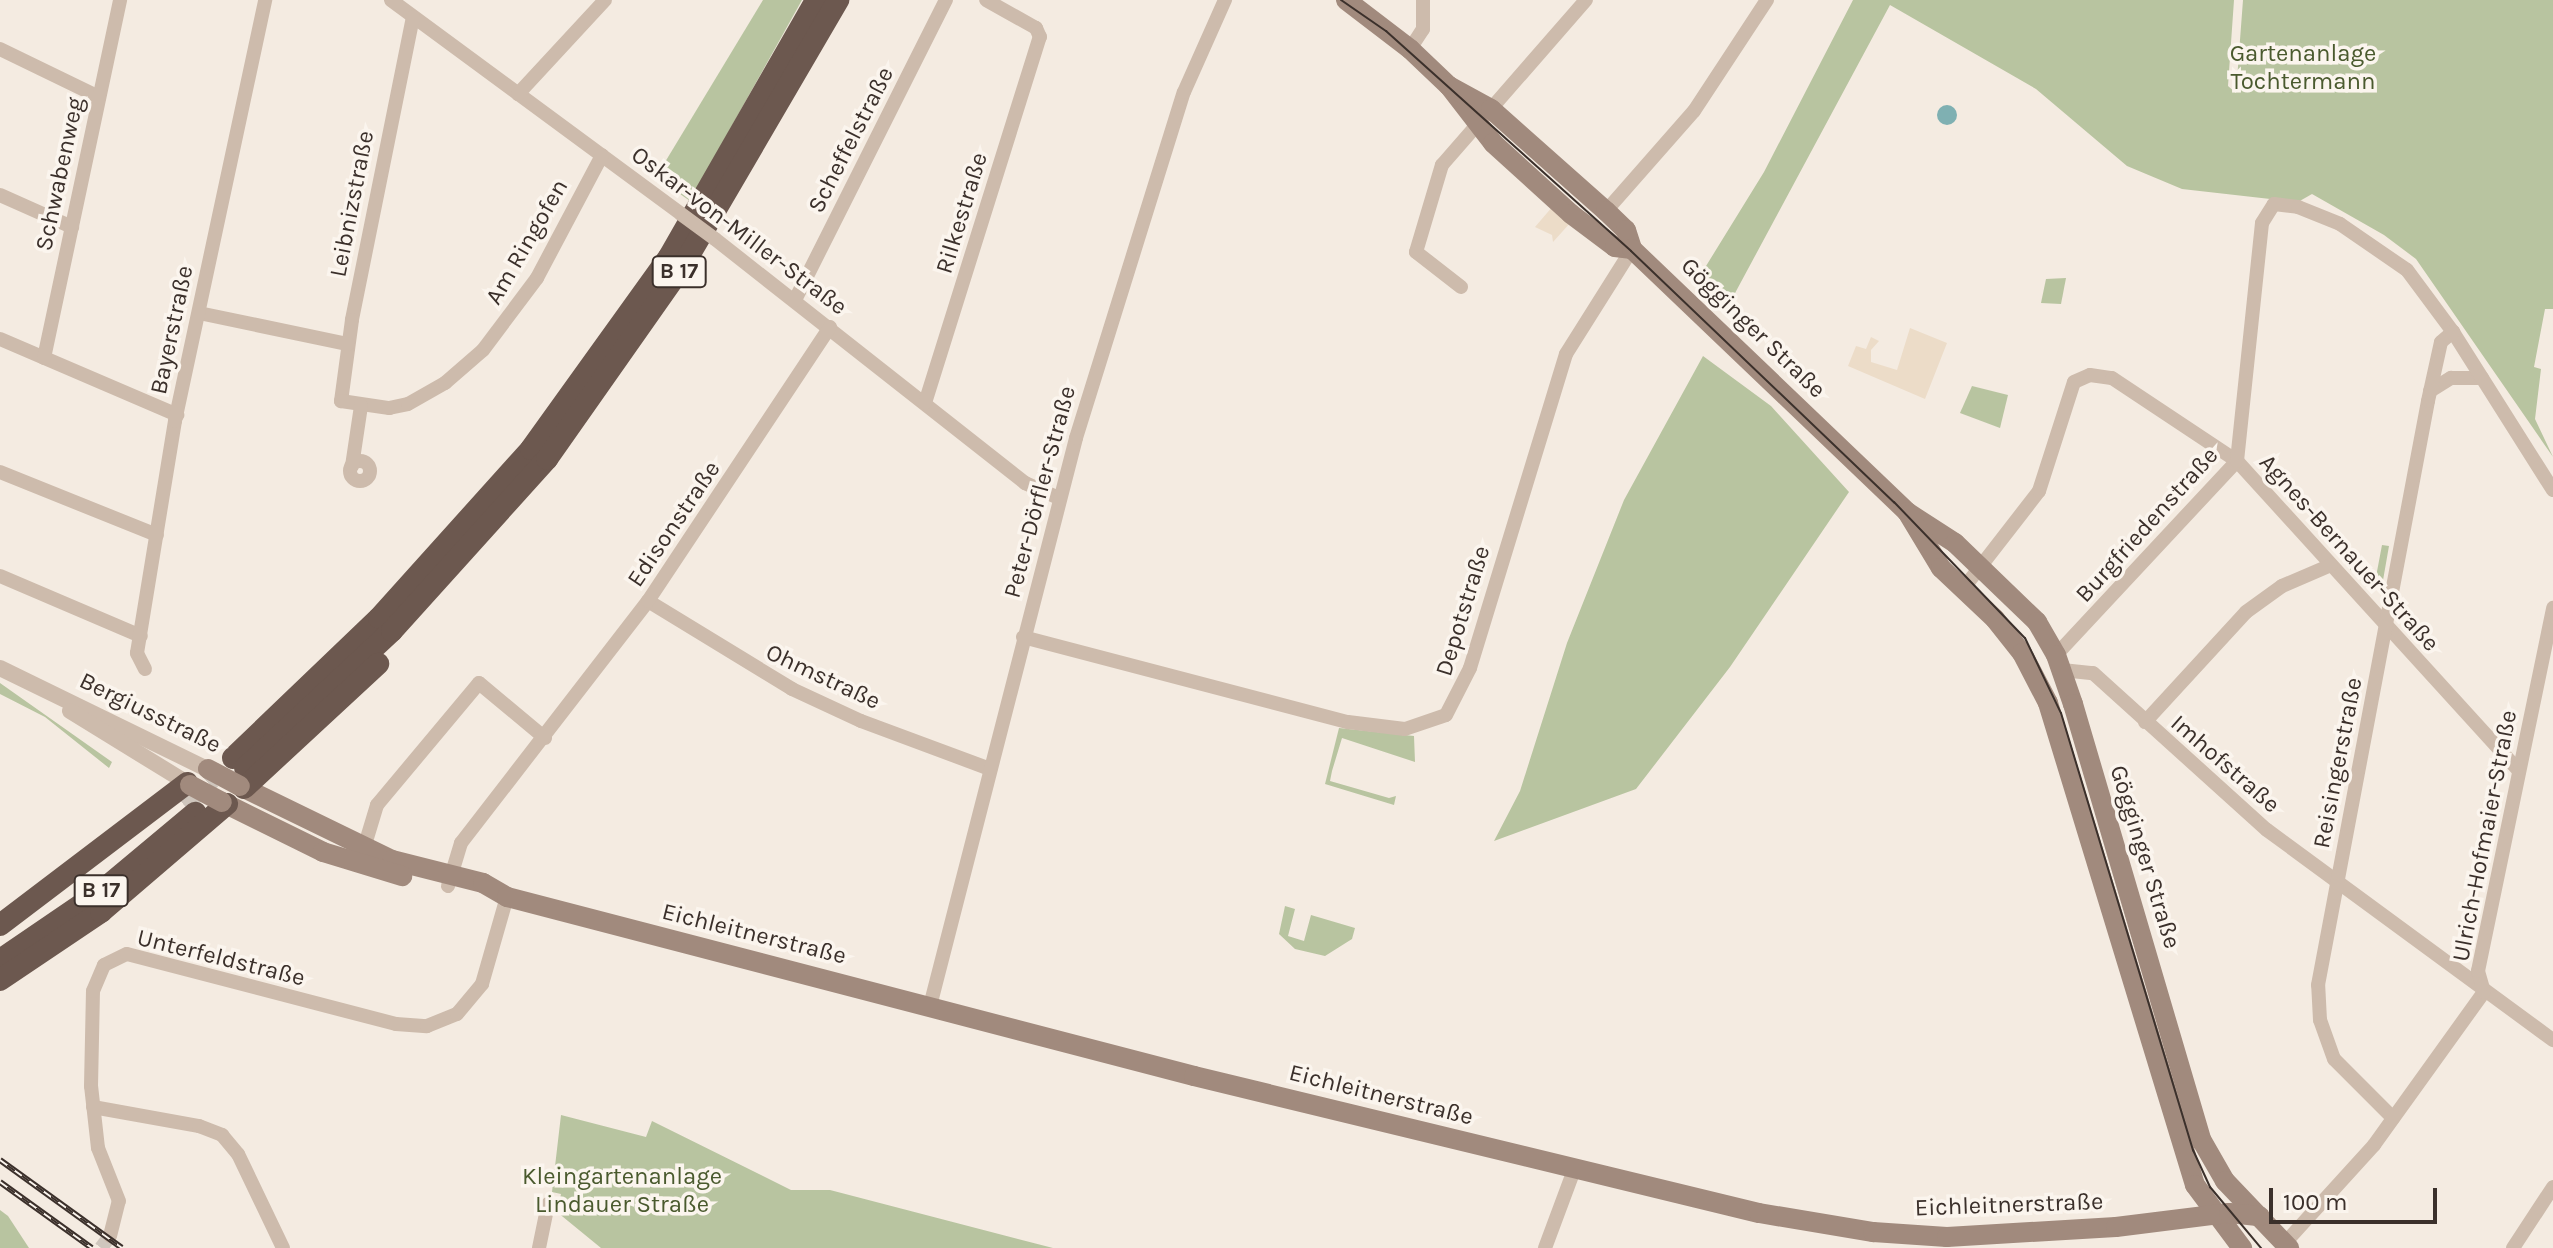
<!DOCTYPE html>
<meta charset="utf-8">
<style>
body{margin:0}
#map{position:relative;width:2553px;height:1248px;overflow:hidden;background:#f4ebe1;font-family:Karla,sans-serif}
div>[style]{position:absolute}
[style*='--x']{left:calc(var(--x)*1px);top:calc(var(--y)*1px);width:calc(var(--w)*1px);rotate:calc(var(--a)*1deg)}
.green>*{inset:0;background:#b8c4a0}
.plaza>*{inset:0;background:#ecdcc8}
.water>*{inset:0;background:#7fb0b2}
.round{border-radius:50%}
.minor-tunnel>*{height:14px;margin-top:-7px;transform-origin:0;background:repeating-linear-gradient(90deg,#cfc6bd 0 14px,transparent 0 21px)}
.trunk-tunnel>*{height:22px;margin-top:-11px;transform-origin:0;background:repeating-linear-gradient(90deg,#cfc6bd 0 22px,transparent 0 33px)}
.minor>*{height:14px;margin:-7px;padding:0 7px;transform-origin:7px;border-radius:7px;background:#cdbbac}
.minor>.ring{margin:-7px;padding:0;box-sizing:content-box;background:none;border:14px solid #cdbbac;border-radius:50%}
.tertiary>*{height:16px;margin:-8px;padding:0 8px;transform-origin:8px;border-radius:8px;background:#cdbbac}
.secondary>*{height:20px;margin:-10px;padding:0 10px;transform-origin:10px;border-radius:10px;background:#a18a7d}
.trunk>*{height:22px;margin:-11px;padding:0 11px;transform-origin:11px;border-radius:11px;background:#6c584f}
.tram>*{height:2px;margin:-1px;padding:0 1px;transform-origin:1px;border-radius:1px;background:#3b302b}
.rail>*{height:6px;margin-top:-3px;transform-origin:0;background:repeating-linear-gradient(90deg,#fbf5ee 0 9px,#3b302b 0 18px);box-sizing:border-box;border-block:2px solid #3b302b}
.minor-bridge>*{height:14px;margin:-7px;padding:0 7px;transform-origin:7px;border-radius:7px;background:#cdbbac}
.secondary-bridge>*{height:20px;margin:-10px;padding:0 10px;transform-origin:10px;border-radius:10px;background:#a18a7d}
span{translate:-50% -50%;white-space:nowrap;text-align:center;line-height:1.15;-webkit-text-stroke:7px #fbf5ee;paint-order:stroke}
.shield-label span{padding:2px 6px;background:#fbf5ee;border:2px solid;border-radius:6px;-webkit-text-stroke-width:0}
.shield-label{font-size:22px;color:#3b302b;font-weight:700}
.park-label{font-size:24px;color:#4a5a2e}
.street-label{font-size:24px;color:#3b302b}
.scale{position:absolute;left:2269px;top:1188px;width:168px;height:36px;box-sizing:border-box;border:4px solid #3b302b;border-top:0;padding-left:10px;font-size:24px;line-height:28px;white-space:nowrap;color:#3b302b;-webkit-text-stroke:6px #fbf5ee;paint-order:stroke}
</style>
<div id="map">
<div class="green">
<div style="clip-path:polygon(763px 0,802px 0,690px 201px,656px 177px)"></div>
<div style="clip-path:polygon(1853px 0,2234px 0,2228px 86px,2236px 93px,2243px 0,2553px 0,2553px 309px,2545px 309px,2534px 367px,2541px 369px,2535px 419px,2553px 457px,2416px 259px,2384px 235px,2312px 194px,2298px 202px,2182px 189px,2127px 166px,2036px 89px,1890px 5px,1727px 308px,1698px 279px,1764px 172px)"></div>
<div style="clip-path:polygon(2066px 278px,2061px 304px,2041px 303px,2046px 279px)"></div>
<div style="clip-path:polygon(1703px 356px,1771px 406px,1849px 492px,1730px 667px,1636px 789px,1494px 841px,1520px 791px,1567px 643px,1624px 500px)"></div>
<div style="clip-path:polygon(1972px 386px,2008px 395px,2000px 428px,1960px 413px)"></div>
<div style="clip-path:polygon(2382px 545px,2389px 546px,2382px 586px,2371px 592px,2344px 563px,2349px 558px,2375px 582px)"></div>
<div style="clip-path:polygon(0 683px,112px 762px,109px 768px,45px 717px,0 694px)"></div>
<div style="clip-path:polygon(1339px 728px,1414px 736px,1415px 762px,1342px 738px,1332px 771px,1330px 781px,1389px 798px,1396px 796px,1394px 805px,1325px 784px)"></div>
<div style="clip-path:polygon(1285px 906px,1295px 909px,1288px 936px,1304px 941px,1311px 915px,1355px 928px,1352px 939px,1325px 956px,1295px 949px,1279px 934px)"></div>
<div style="clip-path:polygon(561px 1115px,646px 1137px,652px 1121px,791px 1190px,830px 1190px,1053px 1248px,601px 1248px,557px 1212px,561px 1194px,552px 1192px)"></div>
<div style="clip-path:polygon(0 1210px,8px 1216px,29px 1248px,0 1248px)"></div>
</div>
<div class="plaza">
<div style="clip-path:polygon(1553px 206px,1571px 222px,1553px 242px,1552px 235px,1535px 227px)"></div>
<div style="clip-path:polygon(1910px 328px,1947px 343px,1925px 399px,1848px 366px,1856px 346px,1866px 349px,1871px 337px,1879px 341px,1871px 350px,1871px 362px,1897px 370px)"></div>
</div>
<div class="water">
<div class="round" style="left:1937px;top:105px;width:20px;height:20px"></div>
</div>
<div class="minor-tunnel">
<div style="--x:101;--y:1248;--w:15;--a:-53"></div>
</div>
<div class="trunk-tunnel">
<div style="--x:183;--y:804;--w:38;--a:-43"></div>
</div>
<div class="minor">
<div style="--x:391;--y:0;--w:360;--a:36.4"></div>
<div style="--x:413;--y:17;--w:309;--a:101.4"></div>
<div style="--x:352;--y:320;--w:82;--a:97.7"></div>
<div style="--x:341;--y:401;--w:49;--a:8.3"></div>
<div style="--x:389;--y:408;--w:19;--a:-12"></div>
<div style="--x:408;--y:404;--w:43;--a:-29.6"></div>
<div style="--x:445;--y:383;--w:50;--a:-41"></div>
<div style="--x:483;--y:350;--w:90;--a:-53.1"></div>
<div style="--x:537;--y:278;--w:139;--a:-62.1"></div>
<div style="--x:0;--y:49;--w:110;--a:25.9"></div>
<div style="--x:1410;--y:49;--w:24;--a:-57"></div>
<div style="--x:1423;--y:29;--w:29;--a:-90"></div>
<div style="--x:518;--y:94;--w:128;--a:-47.2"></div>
<div style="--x:0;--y:195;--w:79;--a:24"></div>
<div style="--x:1606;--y:211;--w:133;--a:-48.7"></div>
<div style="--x:1694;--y:111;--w:133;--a:-56.7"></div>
<div style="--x:715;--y:239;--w:395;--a:38.2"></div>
<div style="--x:1025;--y:483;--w:36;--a:24"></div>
<div style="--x:1461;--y:287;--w:57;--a:-142.1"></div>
<div style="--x:1416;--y:252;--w:91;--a:-73.4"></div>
<div style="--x:1442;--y:165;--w:219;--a:-48.9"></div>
<div style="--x:795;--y:300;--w:336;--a:-63.3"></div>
<div style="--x:199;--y:313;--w:152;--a:11.8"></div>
<div style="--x:0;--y:339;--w:193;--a:23.2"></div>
<div style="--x:44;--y:358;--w:366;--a:-78"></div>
<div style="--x:2430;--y:391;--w:25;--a:-32"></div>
<div style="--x:2451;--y:378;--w:31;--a:0"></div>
<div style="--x:925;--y:403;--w:384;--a:-72.6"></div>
<div style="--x:1040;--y:37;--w:10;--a:-114"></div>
<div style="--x:1036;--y:28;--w:57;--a:-150.8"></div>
<div class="ring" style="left:350px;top:461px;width:6px;height:6px"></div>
<div style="--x:352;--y:466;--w:61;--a:-81.5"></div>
<div style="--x:0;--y:472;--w:169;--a:21.9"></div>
<div style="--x:0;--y:576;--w:153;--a:23.1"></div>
<div style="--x:1963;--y:589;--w:124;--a:-52.2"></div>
<div style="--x:2039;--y:491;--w:114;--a:-72.2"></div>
<div style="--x:2074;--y:382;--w:17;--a:-24"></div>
<div style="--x:2090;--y:375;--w:22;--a:8"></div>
<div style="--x:2112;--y:378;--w:150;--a:33.6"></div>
<div style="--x:2237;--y:461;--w:419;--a:47.7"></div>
<div style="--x:648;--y:601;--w:169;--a:31.4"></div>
<div style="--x:792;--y:689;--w:76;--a:24.9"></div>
<div style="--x:861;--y:721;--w:138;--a:20.4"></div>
<div style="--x:1023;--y:637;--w:336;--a:14.7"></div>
<div style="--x:1348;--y:722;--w:57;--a:7"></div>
<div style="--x:1405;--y:729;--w:43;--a:-18.9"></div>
<div style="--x:1446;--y:715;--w:53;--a:-62.9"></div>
<div style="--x:1470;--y:668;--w:328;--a:-73"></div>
<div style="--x:1566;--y:354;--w:124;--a:-57.8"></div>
<div style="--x:2056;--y:655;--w:265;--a:-47"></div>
<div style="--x:2237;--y:461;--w:239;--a:-84"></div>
<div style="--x:2262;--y:223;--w:22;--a:-58"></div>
<div style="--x:2274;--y:204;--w:24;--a:7"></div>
<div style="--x:2298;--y:207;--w:45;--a:22"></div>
<div style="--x:2340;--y:224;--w:81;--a:34.5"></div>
<div style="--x:2407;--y:270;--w:77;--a:53.4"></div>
<div style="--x:2453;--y:332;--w:187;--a:57.7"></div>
<div style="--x:145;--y:669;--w:18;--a:-117"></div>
<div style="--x:137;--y:653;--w:235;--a:-80.7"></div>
<div style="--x:175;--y:421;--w:431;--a:-77.9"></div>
<div style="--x:2062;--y:670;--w:31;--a:6"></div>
<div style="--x:2093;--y:673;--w:234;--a:42.1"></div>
<div style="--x:2267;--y:830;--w:355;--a:36.3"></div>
<div style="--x:2145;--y:722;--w:149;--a:-47.4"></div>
<div style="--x:2246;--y:612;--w:44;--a:-35.8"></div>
<div style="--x:2282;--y:586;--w:53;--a:-23.2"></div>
<div style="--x:364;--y:848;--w:45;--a:-73.2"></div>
<div style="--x:377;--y:805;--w:159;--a:-50.1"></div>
<div style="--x:479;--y:683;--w:86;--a:39.8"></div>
<div style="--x:448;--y:886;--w:45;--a:-73.2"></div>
<div style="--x:461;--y:843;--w:306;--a:-52.3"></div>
<div style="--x:648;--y:601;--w:329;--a:-56.4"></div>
<div style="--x:930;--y:1006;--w:586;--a:-75.58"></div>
<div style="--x:1076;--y:438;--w:362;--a:-72.7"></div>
<div style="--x:1184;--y:92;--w:101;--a:-66"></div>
<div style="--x:93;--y:1107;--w:108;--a:10.2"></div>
<div style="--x:199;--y:1126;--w:25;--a:21"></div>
<div style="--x:222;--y:1135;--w:25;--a:50"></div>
<div style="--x:238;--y:1154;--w:104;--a:64.4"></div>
<div style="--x:2393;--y:1118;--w:83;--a:-135"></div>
<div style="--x:2334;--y:1059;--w:41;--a:-109.7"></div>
<div style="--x:2320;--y:1020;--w:35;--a:-93"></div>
<div style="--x:2318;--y:985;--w:594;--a:-79.33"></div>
<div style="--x:2428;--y:401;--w:60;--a:-77.6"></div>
<div style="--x:2441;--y:342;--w:16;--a:-40"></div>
<div style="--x:110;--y:1236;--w:36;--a:-76"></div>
<div style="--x:119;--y:1201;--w:57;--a:-111.6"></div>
<div style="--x:98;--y:1148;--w:62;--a:-96.4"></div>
<div style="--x:91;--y:1086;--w:95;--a:-88.8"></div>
<div style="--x:93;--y:991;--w:28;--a:-67"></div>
<div style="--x:104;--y:965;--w:25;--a:-26"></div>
<div style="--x:127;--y:954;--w:278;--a:14.6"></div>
<div style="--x:396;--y:1024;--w:31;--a:4"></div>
<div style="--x:427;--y:1026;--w:32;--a:-22"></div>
<div style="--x:457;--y:1014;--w:39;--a:-50"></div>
<div style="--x:482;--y:984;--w:91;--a:-74"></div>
<div style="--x:2284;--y:1244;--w:134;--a:-47.7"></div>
<div style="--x:2374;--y:1145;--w:188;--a:-54.3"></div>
<div style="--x:2484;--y:992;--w:22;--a:-106"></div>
<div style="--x:2478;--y:971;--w:371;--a:-78.3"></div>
<div style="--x:539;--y:1248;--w:45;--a:-78.4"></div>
<div style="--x:1545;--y:1248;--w:83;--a:-69.6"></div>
<div style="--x:2513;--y:1248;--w:73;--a:-56.7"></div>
</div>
<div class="tertiary">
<div style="--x:0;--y:668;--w:228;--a:26"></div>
<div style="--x:70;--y:711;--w:137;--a:31.6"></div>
</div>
<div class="secondary">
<div style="--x:1346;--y:0;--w:81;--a:37.4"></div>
<div style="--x:1410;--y:49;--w:54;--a:43.5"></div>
<div style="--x:1449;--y:86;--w:72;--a:52.3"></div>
<div style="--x:1493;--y:143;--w:105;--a:42.3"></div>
<div style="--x:1571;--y:214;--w:55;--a:36.9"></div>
<div style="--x:1615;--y:247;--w:17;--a:7"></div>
<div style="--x:1449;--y:86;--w:48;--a:28.7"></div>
<div style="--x:1491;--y:109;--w:154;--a:41.6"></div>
<div style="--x:1606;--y:211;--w:28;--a:44"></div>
<div style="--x:1626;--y:230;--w:20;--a:72"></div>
<div style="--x:1632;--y:249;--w:381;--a:43.7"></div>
<div style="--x:1907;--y:512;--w:57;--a:32.9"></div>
<div style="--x:1955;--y:543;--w:114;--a:43.9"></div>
<div style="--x:2037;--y:622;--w:38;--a:60"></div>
<div style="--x:2056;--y:655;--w:52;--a:70.9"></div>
<div style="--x:2073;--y:704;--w:456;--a:73.6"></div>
<div style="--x:2202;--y:1141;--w:46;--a:60.1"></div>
<div style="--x:2225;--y:1181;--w:93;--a:46.3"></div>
<div style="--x:1909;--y:515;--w:62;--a:58.9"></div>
<div style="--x:1941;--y:568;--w:74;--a:43.4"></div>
<div style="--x:1995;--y:619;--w:43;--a:51.5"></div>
<div style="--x:2022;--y:653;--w:56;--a:62.5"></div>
<div style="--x:2048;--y:703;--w:504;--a:73.04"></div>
<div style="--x:2195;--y:1185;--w:79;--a:53.3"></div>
<div style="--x:240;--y:786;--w:169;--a:26"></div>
<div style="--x:392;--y:860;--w:94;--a:14.2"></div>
<div style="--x:483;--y:883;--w:28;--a:30"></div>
<div style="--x:507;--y:897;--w:710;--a:14.6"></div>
<div style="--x:1194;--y:1076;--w:581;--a:13.63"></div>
<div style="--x:1759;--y:1213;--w:116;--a:9.5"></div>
<div style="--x:1873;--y:1232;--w:74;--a:3.9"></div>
<div style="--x:1947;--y:1237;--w:169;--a:-3.4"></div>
<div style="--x:2116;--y:1227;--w:114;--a:-7.1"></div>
<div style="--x:2229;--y:1213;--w:31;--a:6"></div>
<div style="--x:222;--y:802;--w:113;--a:26.3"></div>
<div style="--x:323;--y:852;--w:83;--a:16.9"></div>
</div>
<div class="trunk">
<div style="--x:233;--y:758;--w:202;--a:-43.8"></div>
<div style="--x:379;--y:618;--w:227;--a:-48"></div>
<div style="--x:531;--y:449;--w:236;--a:-54.3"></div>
<div style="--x:669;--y:257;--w:296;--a:-60.2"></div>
<div style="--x:245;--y:768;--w:201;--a:-43"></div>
<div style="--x:392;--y:631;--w:232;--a:-48"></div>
<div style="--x:547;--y:459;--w:238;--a:-54.9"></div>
<div style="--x:684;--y:264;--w:306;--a:-59.7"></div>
<div style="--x:244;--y:788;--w:183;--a:-42.8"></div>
<div style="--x:0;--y:925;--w:235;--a:-37.2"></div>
<div style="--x:0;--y:960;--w:126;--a:-34.3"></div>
<div style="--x:104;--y:889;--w:119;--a:-39.9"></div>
<div style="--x:0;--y:980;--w:122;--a:-34"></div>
<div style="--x:101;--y:912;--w:166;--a:-40.6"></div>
</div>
<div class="tram">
<div style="--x:1341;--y:0;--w:55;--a:34.6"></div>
<div style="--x:1386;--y:31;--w:329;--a:41.9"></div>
<div style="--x:1631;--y:251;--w:364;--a:43.7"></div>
<div style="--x:1894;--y:502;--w:189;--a:46.1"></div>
<div style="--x:2025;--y:638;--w:83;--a:64.4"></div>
<div style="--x:2061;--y:713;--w:457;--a:73.2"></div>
<div style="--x:2193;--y:1150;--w:41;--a:65.3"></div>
<div style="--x:2210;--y:1187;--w:80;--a:50.1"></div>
</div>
<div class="rail">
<div style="--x:0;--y:1160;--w:150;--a:35.8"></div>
<div style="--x:0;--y:1182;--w:113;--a:35.7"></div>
</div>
<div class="minor-bridge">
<div style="--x:681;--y:214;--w:42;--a:36.3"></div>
</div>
<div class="secondary-bridge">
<div style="--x:208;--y:769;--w:36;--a:28"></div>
<div style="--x:190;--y:785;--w:36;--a:28"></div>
</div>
<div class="shield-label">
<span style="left:679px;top:272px">B 17</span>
<span style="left:101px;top:891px">B 17</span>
</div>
<div class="park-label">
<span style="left:2303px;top:68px">Gartenanlage<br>Tochtermann</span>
<span style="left:622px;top:1191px">Kleingartenanlage<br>Lindauer Straße</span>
</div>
<div class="street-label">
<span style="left:851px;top:140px;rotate:-63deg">Scheffelstraße</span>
<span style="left:60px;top:174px;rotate:-78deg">Schwabenweg</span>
<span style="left:352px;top:204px;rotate:-79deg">Leibnizstraße</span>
<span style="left:962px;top:213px;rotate:-73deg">Rilkestraße</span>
<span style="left:739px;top:231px;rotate:37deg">Oskar-von-Miller-Straße</span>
<span style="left:527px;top:242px;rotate:-60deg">Am Ringofen</span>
<span style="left:1753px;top:328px;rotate:44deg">Gögginger Straße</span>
<span style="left:172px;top:330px;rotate:-78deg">Bayerstraße</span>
<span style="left:1040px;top:492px;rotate:-75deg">Peter-Dörfler-Straße</span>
<span style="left:674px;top:524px;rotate:-56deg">Edisonstraße</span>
<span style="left:2147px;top:525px;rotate:-48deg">Burgfriedenstraße</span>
<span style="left:2349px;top:553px;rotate:48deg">Agnes-Bernauer-Straße</span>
<span style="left:1463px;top:611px;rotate:-73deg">Depotstraße</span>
<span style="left:823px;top:677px;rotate:25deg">Ohmstraße</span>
<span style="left:150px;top:713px;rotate:26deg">Bergiusstraße</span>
<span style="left:2338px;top:763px;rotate:-79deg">Reisingerstraße</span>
<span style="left:2225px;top:764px;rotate:41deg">Imhofstraße</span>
<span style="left:2485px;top:836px;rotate:-79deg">Ulrich-Hofmaier-Straße</span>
<span style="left:2145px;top:857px;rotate:73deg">Gögginger Straße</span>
<span style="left:754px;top:934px;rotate:14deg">Eichleitnerstraße</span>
<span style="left:221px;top:958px;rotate:14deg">Unterfeldstraße</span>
<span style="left:1381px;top:1095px;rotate:14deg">Eichleitnerstraße</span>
<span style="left:2009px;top:1205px;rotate:-2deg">Eichleitnerstraße</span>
</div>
<div class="scale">100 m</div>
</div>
